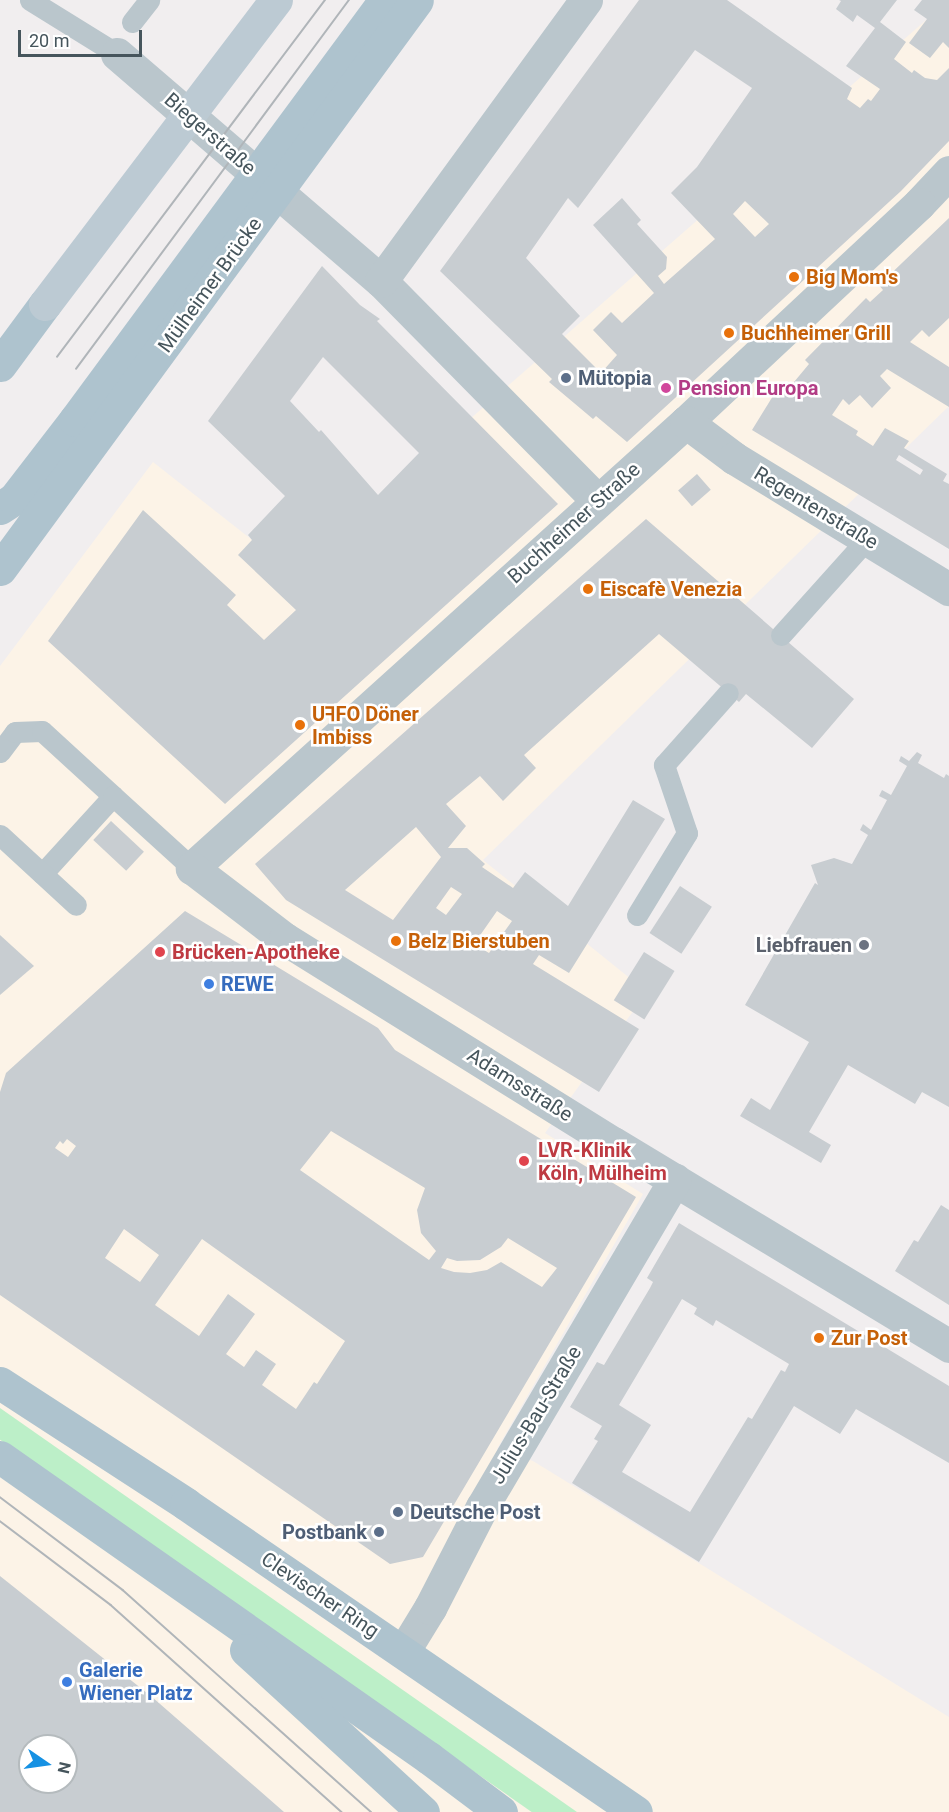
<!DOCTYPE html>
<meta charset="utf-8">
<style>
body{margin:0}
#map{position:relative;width:949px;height:1812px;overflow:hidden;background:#f1eeef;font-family:Roboto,sans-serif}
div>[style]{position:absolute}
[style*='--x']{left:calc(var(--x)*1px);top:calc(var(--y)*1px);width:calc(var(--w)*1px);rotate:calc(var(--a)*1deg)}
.commercial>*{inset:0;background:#fcf3e7}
.green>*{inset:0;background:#bcefc8;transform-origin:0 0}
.building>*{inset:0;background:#c8cdd1;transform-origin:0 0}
.service>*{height:21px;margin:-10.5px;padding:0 10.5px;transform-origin:10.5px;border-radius:10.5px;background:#bac6cc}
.minor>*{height:33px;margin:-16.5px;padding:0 16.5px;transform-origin:16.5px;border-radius:16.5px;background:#bac6cc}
.primary>*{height:33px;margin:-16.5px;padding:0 16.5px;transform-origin:16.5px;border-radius:16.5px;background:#aec3ce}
.tram>*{height:1.5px;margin:-0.75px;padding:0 0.75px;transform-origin:0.75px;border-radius:0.75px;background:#b0b5b9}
.secondary-bridge>*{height:33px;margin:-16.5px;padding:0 16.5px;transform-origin:16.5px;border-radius:16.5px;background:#bccad3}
.primary-bridge>*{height:33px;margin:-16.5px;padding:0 16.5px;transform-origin:16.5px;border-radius:16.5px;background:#aec3ce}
.dots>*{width:16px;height:16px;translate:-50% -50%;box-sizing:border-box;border:3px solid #fff;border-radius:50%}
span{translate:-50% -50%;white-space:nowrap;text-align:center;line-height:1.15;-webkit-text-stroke:5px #fff;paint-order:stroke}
.street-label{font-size:20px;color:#46555c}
.food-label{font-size:20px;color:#c56008;font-weight:700}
.left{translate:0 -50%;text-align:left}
.service-label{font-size:20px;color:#4e5e75;font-weight:700}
.right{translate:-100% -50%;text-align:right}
.hotel-label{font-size:20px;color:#b23c85;font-weight:700}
.worship-label{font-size:20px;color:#5b616d;font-weight:700}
.health-label{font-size:20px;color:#be3a42;font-weight:700}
.shop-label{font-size:20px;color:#366cbe;font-weight:700}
.north{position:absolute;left:18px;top:1734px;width:60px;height:60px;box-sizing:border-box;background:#fff;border:2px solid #b5bbbe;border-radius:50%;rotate:103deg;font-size:16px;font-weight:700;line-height:24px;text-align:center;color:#46555c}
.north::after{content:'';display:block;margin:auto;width:21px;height:27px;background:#1691e3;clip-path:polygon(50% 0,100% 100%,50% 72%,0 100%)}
.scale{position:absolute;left:18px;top:30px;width:124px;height:27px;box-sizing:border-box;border:3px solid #46555c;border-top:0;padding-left:8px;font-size:18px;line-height:21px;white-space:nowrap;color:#46555c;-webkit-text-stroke:4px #fff;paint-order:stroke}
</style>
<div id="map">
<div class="commercial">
<div style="clip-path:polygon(evenodd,949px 0,949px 406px,483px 860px,647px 992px,545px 1133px,643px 1194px,497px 1449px,533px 1461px,949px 1717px,949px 1812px,0 1812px,0 666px,153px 462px,294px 573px,949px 0,30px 1746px,66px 1746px,66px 1782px,30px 1782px,30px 1746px)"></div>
</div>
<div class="green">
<div style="left:0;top:1408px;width:707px;height:26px;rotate:35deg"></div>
</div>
<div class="building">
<div style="clip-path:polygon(evenodd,639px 0,727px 0,852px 88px,847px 99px,860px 108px,868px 99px,871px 101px,880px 89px,846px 66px,875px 28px,857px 15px,853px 22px,836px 9px,841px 1px,839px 0,897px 0,880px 22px,906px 42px,894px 59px,912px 73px,914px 70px,925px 78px,937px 80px,949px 68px,949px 141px,901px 191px,627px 442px,596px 416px,593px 419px,549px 382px,552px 379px,440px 271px,639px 0,695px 50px,752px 88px,697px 167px,671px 193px,715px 239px,664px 284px,658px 276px,666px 269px,667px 257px,637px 224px,641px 220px,622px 198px,593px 225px,654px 293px,622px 323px,611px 312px,593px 330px,617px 355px,601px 373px,562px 334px,580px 316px,526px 258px,568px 198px,578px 208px,695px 50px,639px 0,745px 201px,769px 224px,755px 237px,733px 214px,745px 201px)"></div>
<div style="clip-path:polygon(922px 0,949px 0,949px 48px,943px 42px,930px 58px,909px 43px,927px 19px,914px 10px)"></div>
<div style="clip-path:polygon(evenodd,949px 218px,949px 318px,929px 337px,922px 330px,910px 342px,949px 367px,949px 407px,887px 369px,880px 376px,891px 388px,872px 408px,860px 395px,849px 405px,843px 399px,832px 415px,858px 431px,856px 435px,873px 446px,885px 428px,909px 441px,904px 448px,947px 474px,943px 481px,949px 484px,949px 549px,752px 430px,781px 383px,789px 388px,809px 364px,805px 360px,866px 298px,870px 302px,883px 290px,879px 285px,949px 218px,899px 455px,923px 470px,920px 475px,896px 460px,899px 455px)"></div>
<div style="clip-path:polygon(evenodd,322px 266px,360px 305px,380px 319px,377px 321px,558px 504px,225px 804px,48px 641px,143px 510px,236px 595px,227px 605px,264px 640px,296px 610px,238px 555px,252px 540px,248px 535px,285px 496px,208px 421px,322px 266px,323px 357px,419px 453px,378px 495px,321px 430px,319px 432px,290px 401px,323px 357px)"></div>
<div style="left:697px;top:474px;width:21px;height:25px;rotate:49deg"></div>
<div style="clip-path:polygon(evenodd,646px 519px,854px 699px,812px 748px,746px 694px,739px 702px,659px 634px,524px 755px,536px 768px,503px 801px,480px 776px,446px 804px,466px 826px,448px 848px,467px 848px,485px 864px,482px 867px,513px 888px,525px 872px,568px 906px,633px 800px,665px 819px,569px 973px,539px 955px,533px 964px,639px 1029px,599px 1092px,286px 900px,255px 864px,646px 519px,416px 827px,441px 857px,393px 920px,345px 890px,416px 827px,646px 519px,451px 887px,462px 894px,446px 915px,436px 908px,451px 887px,646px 519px,497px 911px,512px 921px,489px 953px,474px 944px,497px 911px)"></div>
<div style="clip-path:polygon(917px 752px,922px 755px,918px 763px,944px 778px,946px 774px,949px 776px,949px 1107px,922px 1092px,915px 1104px,848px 1065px,809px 1132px,831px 1145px,821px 1163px,740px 1116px,751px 1098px,770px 1110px,809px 1042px,745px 1005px,815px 883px,818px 885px,811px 865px,834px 858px,852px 864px,868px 835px,860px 830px,863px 824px,871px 830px,887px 800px,879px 796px,882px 790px,891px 795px,907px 766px,899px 761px,901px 756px,909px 761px)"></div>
<div style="left:111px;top:821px;width:45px;height:26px;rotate:43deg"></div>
<div style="left:680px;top:886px;width:38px;height:56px;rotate:33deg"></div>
<div style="clip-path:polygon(evenodd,185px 911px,378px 1028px,395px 1050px,636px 1197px,423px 1557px,390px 1564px,0 1295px,0 1092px,6px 1073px,185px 911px,331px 1131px,425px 1188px,417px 1210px,421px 1233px,436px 1251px,429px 1260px,300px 1170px,331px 1131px,185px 911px,67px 1139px,76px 1146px,68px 1157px,55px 1148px,60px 1141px,63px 1144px,67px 1139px,185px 911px,124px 1229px,159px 1255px,140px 1282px,105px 1258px,124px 1229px,185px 911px,508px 1238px,557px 1268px,542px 1287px,501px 1262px,487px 1270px,470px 1273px,454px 1272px,441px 1268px,447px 1258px,457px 1261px,480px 1260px,501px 1247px,508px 1238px,185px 911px,202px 1239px,345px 1341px,317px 1384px,314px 1382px,296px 1409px,262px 1385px,276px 1364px,256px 1350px,244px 1367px,226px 1354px,255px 1314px,228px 1294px,199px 1336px,155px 1305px,202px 1239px)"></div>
<div style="clip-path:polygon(0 935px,34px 966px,0 995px)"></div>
<div style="left:644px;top:952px;width:36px;height:57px;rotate:32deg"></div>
<div style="clip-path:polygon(941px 1205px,949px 1210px,949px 1305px,895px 1271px,914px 1240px,918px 1242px)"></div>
<div style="clip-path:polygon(evenodd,679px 1223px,949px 1386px,949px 1463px,856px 1409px,840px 1434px,794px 1406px,699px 1562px,572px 1483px,598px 1441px,594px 1439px,602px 1426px,570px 1407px,597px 1362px,604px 1365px,650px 1288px,653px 1282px,647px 1278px,679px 1223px,682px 1299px,697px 1308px,694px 1314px,713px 1326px,716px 1320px,789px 1364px,785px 1372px,781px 1370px,752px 1419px,748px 1417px,690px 1512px,622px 1472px,651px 1425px,619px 1405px,682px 1299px)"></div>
<div style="clip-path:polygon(evenodd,0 1576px,152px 1697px,284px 1812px,0 1812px,0 1576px,30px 1746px,66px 1746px,66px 1782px,30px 1782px,30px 1746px)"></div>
</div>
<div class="service">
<div style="--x:30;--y:0;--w:102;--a:31.8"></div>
<div style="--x:132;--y:22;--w:28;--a:-52"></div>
<div style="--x:781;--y:635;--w:129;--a:-48.1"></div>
<div style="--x:0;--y:752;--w:25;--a:-53"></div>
<div style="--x:15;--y:732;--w:27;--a:-2"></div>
<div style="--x:42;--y:731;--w:96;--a:42.5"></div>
<div style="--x:113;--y:796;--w:105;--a:132.3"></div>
<div style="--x:113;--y:796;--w:107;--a:42.3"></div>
<div style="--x:0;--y:835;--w:103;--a:42.6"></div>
<div style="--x:637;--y:915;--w:96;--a:-58.6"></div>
<div style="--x:687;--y:833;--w:72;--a:-108.7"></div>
<div style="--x:664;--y:765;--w:96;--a:-48.4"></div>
</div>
<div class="minor">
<div style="--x:117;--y:54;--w:348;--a:40.7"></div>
<div style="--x:381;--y:281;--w:309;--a:45.4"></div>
<div style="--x:949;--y:172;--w:44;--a:133.2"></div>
<div style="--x:919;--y:204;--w:319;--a:136.9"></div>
<div style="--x:686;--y:422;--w:666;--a:137.92"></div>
<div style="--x:192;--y:868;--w:117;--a:37.4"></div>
<div style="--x:285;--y:939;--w:386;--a:31.9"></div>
<div style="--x:613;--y:1143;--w:393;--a:31.1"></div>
<div style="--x:381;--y:281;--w:348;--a:-53.9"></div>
<div style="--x:686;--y:422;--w:60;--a:36.9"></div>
<div style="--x:734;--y:458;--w:252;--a:31.4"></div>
<div style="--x:403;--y:1652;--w:52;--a:-58.5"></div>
<div style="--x:430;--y:1608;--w:114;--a:-62.8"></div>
<div style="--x:482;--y:1507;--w:380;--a:-59.5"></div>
</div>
<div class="primary">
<div style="--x:0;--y:365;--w:76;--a:-53.6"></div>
<div style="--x:0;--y:508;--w:17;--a:-33"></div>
<div style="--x:14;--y:499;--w:100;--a:-52.3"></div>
<div style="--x:0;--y:1383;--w:222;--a:33"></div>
<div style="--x:186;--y:1504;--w:545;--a:34.39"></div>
<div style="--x:0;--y:1457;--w:524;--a:35.05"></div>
<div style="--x:429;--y:1758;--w:90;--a:36.9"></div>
<div style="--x:246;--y:1650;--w:240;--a:42.5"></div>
</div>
<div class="tram">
<div style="--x:57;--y:357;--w:446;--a:-53.1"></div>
<div style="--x:76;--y:369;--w:459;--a:-53.5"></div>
<div style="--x:0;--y:1497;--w:154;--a:37.1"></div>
<div style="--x:123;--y:1590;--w:333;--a:41.8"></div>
<div style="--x:0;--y:1521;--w:139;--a:37.1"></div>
<div style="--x:111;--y:1605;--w:310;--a:41.9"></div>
</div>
<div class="secondary-bridge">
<div style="--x:45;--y:304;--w:382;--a:-52.8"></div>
</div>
<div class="primary-bridge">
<div style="--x:75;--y:420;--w:522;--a:-53.57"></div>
<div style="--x:0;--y:569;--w:705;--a:-53.76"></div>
</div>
<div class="dots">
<div style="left:794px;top:277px;background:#e8710a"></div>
<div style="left:729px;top:333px;background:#e8710a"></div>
<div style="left:566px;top:378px;background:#5c6f8a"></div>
<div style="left:666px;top:388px;background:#d1479c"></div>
<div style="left:588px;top:589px;background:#e8710a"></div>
<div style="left:300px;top:725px;background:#e8710a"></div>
<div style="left:396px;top:941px;background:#e8710a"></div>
<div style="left:864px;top:945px;background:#6b7280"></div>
<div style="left:160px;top:952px;background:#e0444e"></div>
<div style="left:209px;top:984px;background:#3f7fe0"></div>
<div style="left:524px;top:1161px;background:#e0444e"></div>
<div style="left:819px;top:1338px;background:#e8710a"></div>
<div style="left:398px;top:1512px;background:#5c6f8a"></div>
<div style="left:379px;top:1532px;background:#5c6f8a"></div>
<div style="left:67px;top:1682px;background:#3f7fe0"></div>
</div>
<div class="street-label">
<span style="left:210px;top:134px;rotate:41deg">Biegerstraße</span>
<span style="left:210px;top:285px;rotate:-54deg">Mülheimer Brücke</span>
<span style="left:816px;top:508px;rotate:31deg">Regentenstraße</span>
<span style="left:574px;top:523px;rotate:-42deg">Buchheimer Straße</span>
<span style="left:520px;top:1085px;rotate:32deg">Adamsstraße</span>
<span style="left:536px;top:1415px;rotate:-59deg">Julius-Bau-Straße</span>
<span style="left:320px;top:1595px;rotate:34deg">Clevischer Ring</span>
</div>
<div class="food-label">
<span class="left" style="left:806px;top:277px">Big Mom's</span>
<span class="left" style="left:741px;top:333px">Buchheimer Grill</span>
<span class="left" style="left:600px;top:589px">Eiscafè Venezia</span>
<span class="left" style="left:312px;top:726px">UꟻFO Döner<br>Imbiss</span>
<span class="left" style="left:408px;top:941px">Belz Bierstuben</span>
<span class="left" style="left:831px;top:1338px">Zur Post</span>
</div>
<div class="service-label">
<span class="left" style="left:578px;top:378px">Mütopia</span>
<span class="left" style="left:410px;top:1512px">Deutsche Post</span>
<span class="right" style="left:367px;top:1532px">Postbank</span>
</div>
<div class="hotel-label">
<span class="left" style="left:678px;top:388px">Pension Europa</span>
</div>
<div class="worship-label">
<span class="right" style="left:852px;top:945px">Liebfrauen</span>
</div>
<div class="health-label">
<span class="left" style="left:172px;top:952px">Brücken-Apotheke</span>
<span class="left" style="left:538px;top:1162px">LVR-Klinik<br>Köln, Mülheim</span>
</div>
<div class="shop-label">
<span class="left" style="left:221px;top:984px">REWE</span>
<span class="left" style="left:79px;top:1682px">Galerie<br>Wiener Platz</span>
</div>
<div class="north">N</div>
<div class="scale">20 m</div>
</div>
